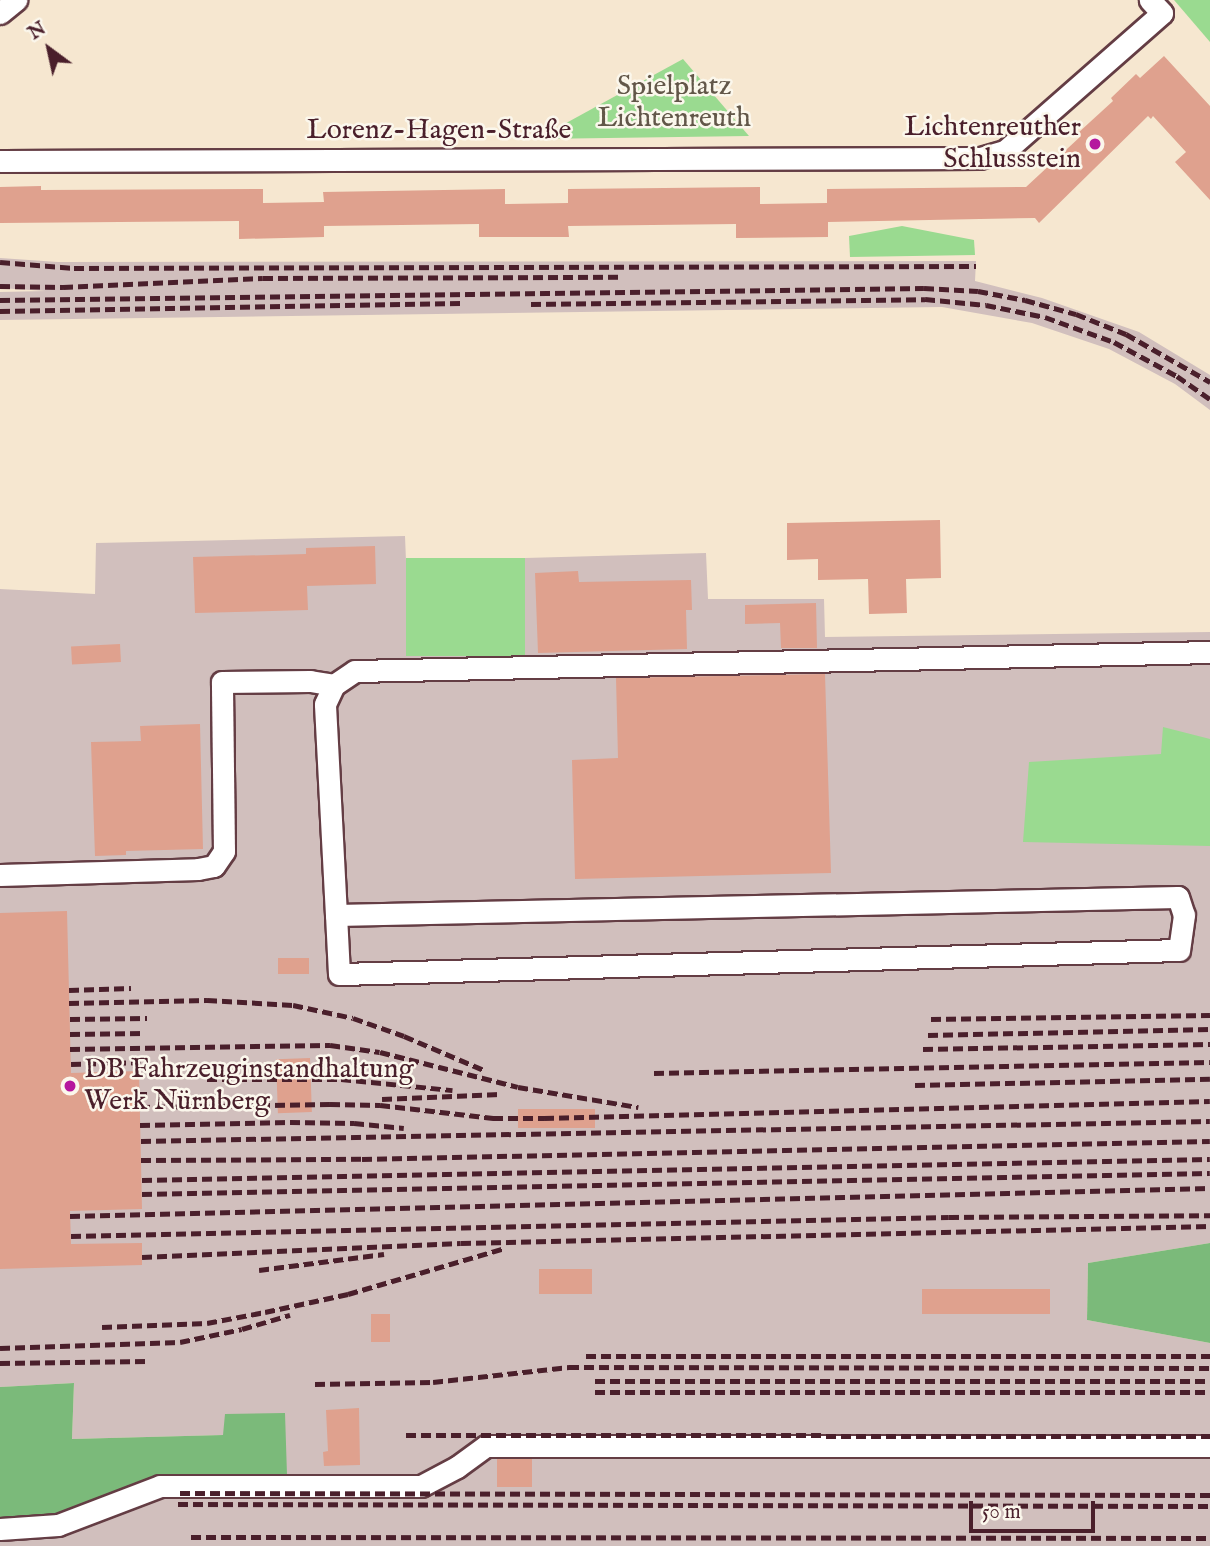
<!DOCTYPE html>
<meta charset="utf-8">
<style>
body{margin:0}
#map{position:relative;width:1210px;height:1546px;overflow:hidden;background:#f6e7d0;font-family:"IM FELL English",serif}
div>[style]{position:absolute}
[style*='--x']{left:calc(var(--x)*1px);top:calc(var(--y)*1px);width:calc(var(--w)*1px);rotate:calc(var(--a)*1deg)}
.industrial>*{inset:0;background:#d1bfbd}
.green>*{inset:0;background:#9ada90;transform-origin:0 0}
.forest>*{inset:0;background:#7bba7a}
.building>*{inset:0;background:#dfa18e;transform-origin:0 0}
.roads{filter:drop-shadow(2px 0 #643d44) drop-shadow(-2px 0 #643d44) drop-shadow(0 2px #643d44) drop-shadow(0 -2px #643d44)}
.minor>*{height:21px;margin:-10.5px;padding:0 10.5px;transform-origin:10.5px;border-radius:10.5px;background:#fff}
.rail>*{height:5px;margin-top:-2.5px;transform-origin:0;background:repeating-linear-gradient(90deg,#4a1f2b 0 10px,transparent 0 15px)}
.dots>*{width:19px;height:19px;translate:-50% -50%;box-sizing:border-box;border:4px solid #fbf7ec;border-radius:50%}
span{translate:-50% -50%;white-space:nowrap;text-align:center;line-height:1.15;-webkit-text-stroke:5px #fbf7ec;paint-order:stroke}
.park-label{font-size:28px;color:#625749}
.poi-label{font-size:28px;color:#4a1f2b}
.right{translate:-100% -50%;text-align:right}
.left{translate:0 -50%;text-align:left}
.street-label{font-size:28px;color:#4a1f2b}
.north{position:absolute;left:14px;top:14px;width:70px;height:70px;-webkit-text-stroke:5px #fbf7ec;paint-order:stroke;rotate:327deg;font-size:19px;font-weight:700;line-height:28px;text-align:center;color:#4a1f2b}
.north::after{content:'';display:block;margin:auto;width:24px;height:32px;background:#4a1f2b;clip-path:polygon(50% 0,100% 100%,50% 72%,0 100%)}
.scale{position:absolute;left:969px;top:1501px;width:126px;height:32px;box-sizing:border-box;border:4px solid #4a1f2b;border-top:0;padding-left:9px;font-size:21px;line-height:24px;white-space:nowrap;color:#4a1f2b;-webkit-text-stroke:5px #fbf7ec;paint-order:stroke}
</style>
<div id="map">
<div class="industrial">
<div style="clip-path:polygon(0 258px,58px 262px,976px 261px,975px 281px,1042px 298px,1139px 332px,1210px 375px,1210px 410px,1175px 384px,1109px 349px,1032px 323px,942px 307px,0 320px,0 292px,46px 291px,0 288px)"></div>
<div style="clip-path:polygon(405px 536px,406px 561px,525px 656px,525px 558px,706px 553px,708px 599px,824px 599px,825px 637px,1210px 632px,1210px 1243px,1088px 1263px,1087px 1320px,1210px 1343px,1210px 1546px,0 1546px,0 1520px,158px 1479px,287px 1475px,223px 1435px,72px 1439px,74px 1383px,0 1387px,0 589px,95px 594px,96px 543px)"></div>
</div>
<div class="green">
<div style="clip-path:polygon(1174px 0,1210px 0,1210px 42px)"></div>
<div style="clip-path:polygon(683px 59px,749px 136px,537px 139px)"></div>
<div style="clip-path:polygon(902px 226px,974px 240px,975px 255px,850px 257px,849px 236px)"></div>
<div style="left:525px;top:558px;width:98px;height:119px;rotate:90deg"></div>
<div style="clip-path:polygon(1163px 727px,1210px 739px,1210px 846px,1023px 842px,1029px 762px,1161px 754px)"></div>
</div>
<div class="forest">
<div style="clip-path:polygon(1210px 1243px,1210px 1343px,1087px 1320px,1088px 1263px)"></div>
<div style="clip-path:polygon(74px 1383px,72px 1439px,223px 1435px,225px 1414px,285px 1413px,287px 1475px,158px 1479px,72px 1514px,0 1520px,0 1387px)"></div>
</div>
<div class="building">
<div style="clip-path:polygon(1164px 56px,1210px 106px,1210px 200px,1175px 162px,1186px 152px,1153px 116px,1151px 119px,1148px 116px,1039px 223px,1035px 218px,828px 222px,828px 237px,736px 238px,736px 224px,568px 226px,569px 237px,479px 237px,479px 224px,324px 226px,324px 237px,239px 239px,239px 221px,0 223px,0 187px,41px 186px,41px 190px,263px 189px,263px 203px,324px 202px,323px 192px,505px 189px,505px 204px,568px 203px,568px 189px,760px 187px,760px 204px,827px 203px,827px 189px,1026px 187px,1081px 136px,1078px 133px,1113px 101px,1111px 98px,1136px 74px,1140px 78px)"></div>
<div style="clip-path:polygon(940px 520px,941px 578px,906px 579px,907px 613px,869px 614px,868px 579px,818px 580px,818px 559px,787px 560px,787px 523px)"></div>
<div style="clip-path:polygon(375px 546px,376px 584px,307px 586px,308px 610px,195px 613px,193px 557px,306px 554px,306px 548px)"></div>
<div style="clip-path:polygon(578px 571px,579px 582px,691px 580px,692px 610px,686px 610px,687px 649px,538px 653px,535px 573px)"></div>
<div style="clip-path:polygon(816px 603px,817px 648px,781px 648px,780px 623px,745px 624px,745px 605px)"></div>
<div style="left:120px;top:644px;width:18px;height:49px;rotate:87deg"></div>
<div style="clip-path:polygon(825px 674px,831px 873px,575px 879px,572px 760px,618px 758px,616px 678px)"></div>
<div style="clip-path:polygon(200px 724px,203px 849px,126px 851px,126px 855px,95px 856px,91px 742px,141px 741px,140px 726px)"></div>
<div style="clip-path:polygon(67px 911px,71px 1073px,139px 1071px,142px 1209px,70px 1211px,71px 1244px,142px 1243px,142px 1265px,0 1269px,0 913px)"></div>
<div style="left:309px;top:958px;width:16px;height:31px;rotate:90deg"></div>
<div style="left:310px;top:1058px;width:54px;height:34px;rotate:88deg"></div>
<div style="left:595px;top:1109px;width:19px;height:77px;rotate:90deg"></div>
<div style="left:539px;top:1269px;width:53px;height:25px"></div>
<div style="left:1050px;top:1289px;width:25px;height:128px;rotate:90deg"></div>
<div style="left:371px;top:1314px;width:19px;height:28px"></div>
<div style="clip-path:polygon(359px 1408px,360px 1465px,324px 1466px,323px 1452px,328px 1451px,326px 1410px)"></div>
<div style="left:497px;top:1459px;width:35px;height:28px"></div>
</div>
<div class="roads">
<div class="minor">
<div style="--x:0;--y:13;--w:21;--a:-39"></div>
<div style="--x:0;--y:161;--w:980;--a:-0.18"></div>
<div style="--x:980;--y:158;--w:26;--a:-16"></div>
<div style="--x:1005;--y:151;--w:209;--a:-41.3"></div>
<div style="--x:1162;--y:13;--w:18;--a:-133"></div>
<div style="--x:0;--y:875;--w:198;--a:-1.7"></div>
<div style="--x:198;--y:869;--w:16;--a:-11"></div>
<div style="--x:214;--y:866;--w:18;--a:-56"></div>
<div style="--x:224;--y:851;--w:169;--a:-90.7"></div>
<div style="--x:222;--y:682;--w:88;--a:-0.7"></div>
<div style="--x:310;--y:681;--w:24;--a:9"></div>
<div style="--x:336;--y:915;--w:842;--a:-1.22"></div>
<div style="--x:1178;--y:897;--w:19;--a:72"></div>
<div style="--x:1184;--y:915;--w:35;--a:98"></div>
<div style="--x:1179;--y:950;--w:840;--a:178.36"></div>
<div style="--x:339;--y:974;--w:59;--a:-92.9"></div>
<div style="--x:336;--y:915;--w:211;--a:-93"></div>
<div style="--x:325;--y:704;--w:21;--a:-65"></div>
<div style="--x:334;--y:685;--w:25;--a:-34"></div>
<div style="--x:355;--y:671;--w:855;--a:-1.27"></div>
<div style="--x:0;--y:1529;--w:58;--a:-3.9"></div>
<div style="--x:58;--y:1525;--w:109;--a:-20.9"></div>
<div style="--x:160;--y:1486;--w:261;--a:0"></div>
<div style="--x:421;--y:1486;--w:41;--a:-27.8"></div>
<div style="--x:457;--y:1467;--w:36;--a:-36"></div>
<div style="--x:486;--y:1446;--w:724;--a:0"></div>
</div>
</div>
<div class="rail">
<div style="--x:0;--y:262;--w:74;--a:4.6"></div>
<div style="--x:74;--y:268;--w:902;--a:-0.13"></div>
<div style="--x:0;--y:286;--w:63;--a:0.9"></div>
<div style="--x:63;--y:287;--w:200;--a:-2.6"></div>
<div style="--x:263;--y:278;--w:360;--a:-0.2"></div>
<div style="--x:0;--y:300;--w:924;--a:-0.74"></div>
<div style="--x:924;--y:288;--w:54;--a:3.2"></div>
<div style="--x:978;--y:291;--w:48;--a:10.8"></div>
<div style="--x:1025;--y:300;--w:53;--a:15.4"></div>
<div style="--x:1076;--y:314;--w:54;--a:21.8"></div>
<div style="--x:1126;--y:334;--w:97;--a:29.7"></div>
<div style="--x:531;--y:304;--w:394;--a:-0.7"></div>
<div style="--x:925;--y:299;--w:61;--a:5.6"></div>
<div style="--x:986;--y:305;--w:60;--a:11.5"></div>
<div style="--x:1045;--y:317;--w:73;--a:19.9"></div>
<div style="--x:1114;--y:342;--w:72;--a:28.4"></div>
<div style="--x:1177;--y:376;--w:40;--a:34.9"></div>
<div style="--x:0;--y:311;--w:461;--a:-1"></div>
<div style="--x:69;--y:990;--w:62;--a:-1.8"></div>
<div style="--x:69;--y:1003;--w:138;--a:-1.2"></div>
<div style="--x:207;--y:1000;--w:86;--a:3.3"></div>
<div style="--x:293;--y:1005;--w:61;--a:12.2"></div>
<div style="--x:353;--y:1018;--w:54;--a:19.4"></div>
<div style="--x:404;--y:1036;--w:89;--a:23.1"></div>
<div style="--x:70;--y:1019;--w:77;--a:-0.7"></div>
<div style="--x:931;--y:1019;--w:279;--a:-0.8"></div>
<div style="--x:70;--y:1034;--w:75;--a:-0.8"></div>
<div style="--x:928;--y:1035;--w:282;--a:-1.2"></div>
<div style="--x:70;--y:1049;--w:260;--a:-0.9"></div>
<div style="--x:330;--y:1045;--w:50;--a:8"></div>
<div style="--x:380;--y:1052;--w:142;--a:14.2"></div>
<div style="--x:518;--y:1087;--w:122;--a:9.5"></div>
<div style="--x:923;--y:1049;--w:287;--a:-1"></div>
<div style="--x:71;--y:1064;--w:75;--a:-1.5"></div>
<div style="--x:654;--y:1073;--w:556;--a:-1.13"></div>
<div style="--x:207;--y:1079;--w:134;--a:0"></div>
<div style="--x:341;--y:1079;--w:112;--a:5.7"></div>
<div style="--x:915;--y:1085;--w:295;--a:-1.2"></div>
<div style="--x:140;--y:1094;--w:7;--a:0"></div>
<div style="--x:382;--y:1099;--w:118;--a:-2.4"></div>
<div style="--x:140;--y:1107;--w:190;--a:-0.9"></div>
<div style="--x:330;--y:1104;--w:50;--a:1.1"></div>
<div style="--x:380;--y:1105;--w:114;--a:6.6"></div>
<div style="--x:493;--y:1118;--w:51;--a:0"></div>
<div style="--x:544;--y:1118;--w:666;--a:-1.46"></div>
<div style="--x:140;--y:1125;--w:150;--a:-1.1"></div>
<div style="--x:290;--y:1122;--w:64;--a:0.9"></div>
<div style="--x:354;--y:1123;--w:50;--a:5.7"></div>
<div style="--x:141;--y:1141;--w:1069;--a:-1.07"></div>
<div style="--x:141;--y:1160;--w:221;--a:-0.3"></div>
<div style="--x:362;--y:1159;--w:848;--a:-1.22"></div>
<div style="--x:142;--y:1180;--w:1068;--a:-1.13"></div>
<div style="--x:142;--y:1194;--w:1068;--a:-1.13"></div>
<div style="--x:70;--y:1216;--w:1140;--a:-1.41"></div>
<div style="--x:71;--y:1236;--w:878;--a:-1.24"></div>
<div style="--x:949;--y:1217;--w:261;--a:-0.4"></div>
<div style="--x:142;--y:1257;--w:319;--a:-2.5"></div>
<div style="--x:461;--y:1243;--w:749;--a:-1.3"></div>
<div style="--x:259;--y:1270;--w:126;--a:-7.3"></div>
<div style="--x:102;--y:1327;--w:105;--a:-2.2"></div>
<div style="--x:207;--y:1323;--w:59;--a:-10.7"></div>
<div style="--x:265;--y:1312;--w:85;--a:-12.2"></div>
<div style="--x:348;--y:1294;--w:164;--a:-16.3"></div>
<div style="--x:0;--y:1348;--w:180;--a:-1.9"></div>
<div style="--x:180;--y:1342;--w:63;--a:-11.8"></div>
<div style="--x:242;--y:1329;--w:50;--a:-16.3"></div>
<div style="--x:586;--y:1356;--w:624;--a:0"></div>
<div style="--x:0;--y:1363;--w:148;--a:-0.8"></div>
<div style="--x:595;--y:1381;--w:615;--a:0"></div>
<div style="--x:315;--y:1384;--w:118;--a:-1"></div>
<div style="--x:433;--y:1382;--w:137;--a:-6.3"></div>
<div style="--x:569;--y:1367;--w:641;--a:0.09"></div>
<div style="--x:595;--y:1392;--w:615;--a:0"></div>
<div style="--x:406;--y:1435;--w:804;--a:0.07"></div>
<div style="--x:180;--y:1493;--w:1030;--a:0.11"></div>
<div style="--x:178;--y:1504;--w:1032;--a:0.11"></div>
<div style="--x:191;--y:1537;--w:1019;--a:0.06"></div>
</div>
<div class="dots">
<div style="left:1095px;top:144px;background:#b5179e"></div>
<div style="left:70px;top:1086px;background:#b5179e"></div>
</div>
<div class="park-label">
<span style="left:674px;top:103px">Spielplatz<br>Lichtenreuth</span>
</div>
<div class="poi-label">
<span class="right" style="left:1081px;top:144px">Lichtenreuther<br>Schlussstein</span>
<span class="left" style="left:84px;top:1086px">DB Fahrzeuginstandhaltung<br>Werk Nürnberg</span>
</div>
<div class="street-label">
<span style="left:439px;top:131px">Lorenz-Hagen-Straße</span>
</div>
<div class="north">N</div>
<div class="scale">50 m</div>
</div>
